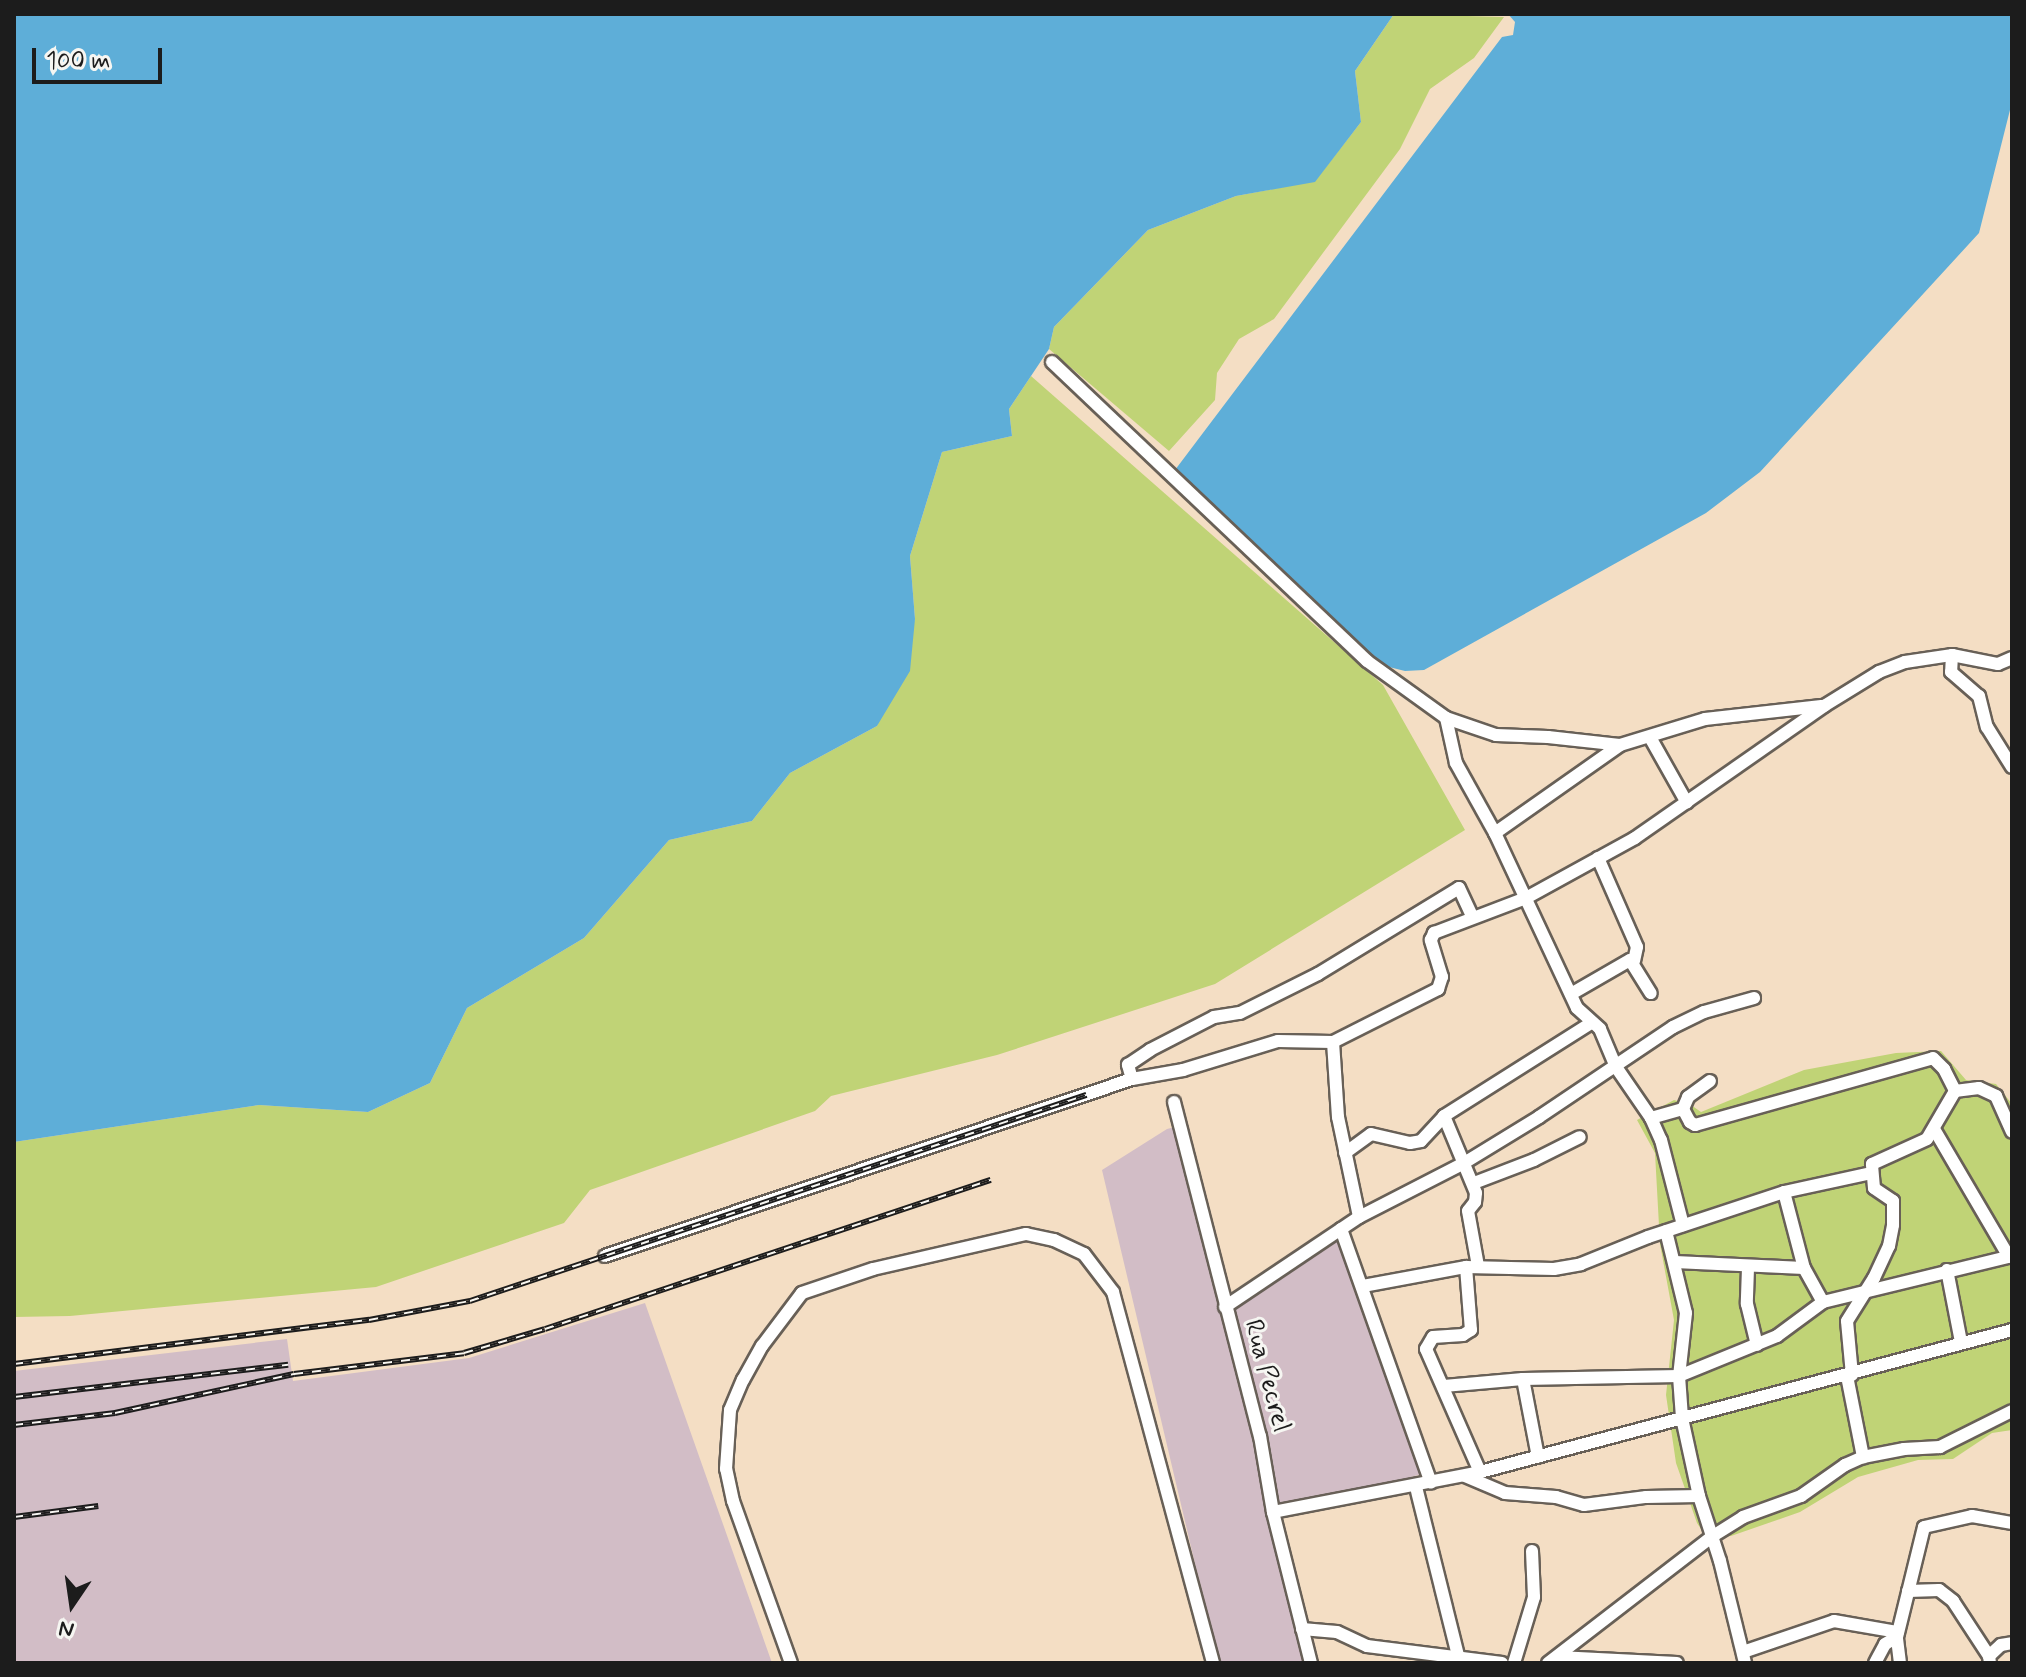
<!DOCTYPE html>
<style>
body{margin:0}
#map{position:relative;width:2026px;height:1677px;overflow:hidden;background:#f4dec4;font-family:Mynerve,sans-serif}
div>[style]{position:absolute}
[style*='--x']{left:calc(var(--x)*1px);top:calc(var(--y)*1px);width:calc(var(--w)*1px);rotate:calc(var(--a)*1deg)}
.industrial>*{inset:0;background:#d2bdc6}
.green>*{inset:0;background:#c0d376}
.water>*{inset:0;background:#5eaed8}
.roads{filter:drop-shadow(2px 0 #686057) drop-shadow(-2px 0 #686057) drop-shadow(0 2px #686057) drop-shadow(0 -2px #686057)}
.minor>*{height:12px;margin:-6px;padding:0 6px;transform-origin:6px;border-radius:6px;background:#fff}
.rail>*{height:6px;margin-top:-3px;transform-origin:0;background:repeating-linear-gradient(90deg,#f6f6f2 0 9px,#1c1c1c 0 18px);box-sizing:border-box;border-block:2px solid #1c1c1c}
span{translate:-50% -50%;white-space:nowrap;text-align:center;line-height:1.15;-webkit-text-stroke:6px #f6f6f2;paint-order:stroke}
.street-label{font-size:26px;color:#1c1c1c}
.frame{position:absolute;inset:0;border:16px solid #1c1c1c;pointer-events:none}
.north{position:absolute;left:32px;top:1565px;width:80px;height:80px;-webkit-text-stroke:6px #f6f6f2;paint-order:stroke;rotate:193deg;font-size:22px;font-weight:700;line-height:32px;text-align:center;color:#1c1c1c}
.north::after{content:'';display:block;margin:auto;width:28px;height:36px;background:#1c1c1c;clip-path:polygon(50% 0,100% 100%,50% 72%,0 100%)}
.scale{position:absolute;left:32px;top:48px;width:130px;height:36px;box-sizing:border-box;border:4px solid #1c1c1c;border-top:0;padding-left:10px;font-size:24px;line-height:28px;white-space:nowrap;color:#1c1c1c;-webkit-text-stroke:6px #f6f6f2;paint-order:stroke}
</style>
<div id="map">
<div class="industrial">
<div style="clip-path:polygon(1179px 1126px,1230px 1308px,1340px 1232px,1425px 1473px,1271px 1517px,1307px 1663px,1221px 1663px,1196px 1568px,1102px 1170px,1167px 1129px)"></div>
<div style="clip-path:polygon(645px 1303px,772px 1663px,14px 1663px,14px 1371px,287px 1339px,293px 1381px,469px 1358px)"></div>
</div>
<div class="green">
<div style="clip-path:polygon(1394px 14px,1504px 17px,1474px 58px,1430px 89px,1400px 149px,1274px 319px,1239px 339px,1217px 373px,1215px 400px,1169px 451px,1049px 349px,1054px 327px,1148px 230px,1236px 196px,1315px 181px,1361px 122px,1355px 71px)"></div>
<div style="clip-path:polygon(1031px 376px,1383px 685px,1465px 830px,1215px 984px,997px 1055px,831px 1096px,815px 1111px,590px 1190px,564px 1223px,376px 1287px,70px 1316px,14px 1317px,14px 1142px,259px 1105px,368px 1112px,430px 1083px,467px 1008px,584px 938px,669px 840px,752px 821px,790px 773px,877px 726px,915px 619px,910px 556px,942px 452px,1012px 436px,1009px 409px)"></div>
<div style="clip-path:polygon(1941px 1051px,1966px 1080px,1996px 1084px,2012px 1104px,2012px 1430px,1992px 1433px,1953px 1459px,1918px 1460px,1858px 1477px,1800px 1512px,1731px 1536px,1707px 1538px,1697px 1523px,1676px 1463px,1666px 1395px,1674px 1320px,1660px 1244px,1655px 1153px,1637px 1120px,1674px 1100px,1691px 1105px,1701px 1112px,1804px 1070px,1896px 1053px)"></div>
</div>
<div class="water">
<div style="clip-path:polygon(14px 14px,1394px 14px,1355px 71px,1361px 122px,1315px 182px,1236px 196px,1148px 230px,1054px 327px,1049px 349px,1009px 409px,1012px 436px,942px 452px,910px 556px,915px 619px,910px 671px,877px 726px,790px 773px,752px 821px,669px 840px,584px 938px,467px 1008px,430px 1083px,368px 1112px,259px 1105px,14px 1142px)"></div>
<div style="clip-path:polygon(1508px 14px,2012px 14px,2012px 102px,1979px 233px,1760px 472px,1706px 513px,1424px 670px,1405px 671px,1377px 664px,1355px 646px,1175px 470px,1502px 37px,1513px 35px,1515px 22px)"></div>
</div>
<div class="roads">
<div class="minor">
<div style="--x:1052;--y:362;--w:434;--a:43.5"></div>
<div style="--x:1367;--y:661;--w:97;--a:35.8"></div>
<div style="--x:1446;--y:718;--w:53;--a:18.8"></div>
<div style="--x:1496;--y:735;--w:52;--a:2.2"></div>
<div style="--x:1548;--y:737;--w:72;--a:6.3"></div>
<div style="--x:1620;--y:745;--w:89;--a:-17"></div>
<div style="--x:1705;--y:719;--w:117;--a:-6.4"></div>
<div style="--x:1952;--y:655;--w:17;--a:93"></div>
<div style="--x:1951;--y:672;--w:37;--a:41"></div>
<div style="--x:1979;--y:696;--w:32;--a:76"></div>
<div style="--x:1987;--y:727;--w:47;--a:58"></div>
<div style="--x:1446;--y:718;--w:46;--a:77.5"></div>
<div style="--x:1456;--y:763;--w:80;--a:60.9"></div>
<div style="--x:1495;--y:833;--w:193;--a:64.9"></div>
<div style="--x:1577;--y:1008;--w:31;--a:42"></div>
<div style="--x:1600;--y:1029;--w:41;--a:67.2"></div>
<div style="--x:1616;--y:1067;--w:62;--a:55.5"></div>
<div style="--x:1651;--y:1118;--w:24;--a:66"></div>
<div style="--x:1661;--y:1140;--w:88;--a:75.5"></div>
<div style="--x:1651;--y:739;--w:73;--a:60.6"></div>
<div style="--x:1495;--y:833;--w:153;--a:-35.1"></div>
<div style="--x:1598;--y:858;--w:97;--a:66.3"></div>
<div style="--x:1637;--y:947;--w:14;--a:102"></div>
<div style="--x:1571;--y:994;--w:68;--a:-30"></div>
<div style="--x:1630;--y:960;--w:39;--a:58"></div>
<div style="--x:1333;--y:1042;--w:75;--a:86.2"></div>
<div style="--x:1338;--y:1117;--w:102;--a:78.1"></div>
<div style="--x:1132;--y:1079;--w:15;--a:-106"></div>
<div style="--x:1128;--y:1065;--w:27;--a:-34"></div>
<div style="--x:1150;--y:1050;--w:72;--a:-27.3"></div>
<div style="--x:1214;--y:1017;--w:26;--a:-9"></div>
<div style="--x:1240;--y:1013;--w:87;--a:-26.6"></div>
<div style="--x:1318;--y:974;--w:165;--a:-31.4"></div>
<div style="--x:1459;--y:888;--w:31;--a:65"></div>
<div style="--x:1174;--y:1102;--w:345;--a:75.6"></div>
<div style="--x:1260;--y:1436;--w:77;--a:80.3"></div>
<div style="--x:1273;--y:1512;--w:156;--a:75.9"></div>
<div style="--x:1683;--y:1109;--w:13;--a:-67"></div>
<div style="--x:1688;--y:1097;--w:27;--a:-36"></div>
<div style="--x:1444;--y:1116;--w:83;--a:67.4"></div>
<div style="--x:1476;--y:1193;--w:9;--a:96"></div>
<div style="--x:1475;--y:1202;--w:11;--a:128"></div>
<div style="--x:1468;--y:1211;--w:56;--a:79.7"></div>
<div style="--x:1651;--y:1118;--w:33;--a:-16"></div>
<div style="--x:1683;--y:1109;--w:15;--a:62"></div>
<div style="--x:1690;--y:1122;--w:6;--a:31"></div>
<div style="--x:1695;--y:1125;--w:247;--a:-15.7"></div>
<div style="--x:1933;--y:1058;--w:16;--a:45"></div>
<div style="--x:1944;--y:1069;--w:25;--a:63"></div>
<div style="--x:1955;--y:1091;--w:24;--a:-7"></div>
<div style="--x:1979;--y:1088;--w:19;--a:25"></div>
<div style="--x:1996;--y:1096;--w:39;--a:66"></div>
<div style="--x:1934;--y:1129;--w:148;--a:59.6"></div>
<div style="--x:1345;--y:1153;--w:32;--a:-36"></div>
<div style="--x:1371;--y:1134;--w:40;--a:13"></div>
<div style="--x:1410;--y:1143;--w:11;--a:-10"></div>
<div style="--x:1421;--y:1141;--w:34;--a:-47"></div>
<div style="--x:1444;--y:1116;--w:174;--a:-32.3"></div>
<div style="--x:1474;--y:1183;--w:64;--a:-21"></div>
<div style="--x:1534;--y:1160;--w:51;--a:-26.6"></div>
<div style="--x:1784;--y:1192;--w:79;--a:75.3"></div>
<div style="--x:1804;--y:1268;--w:39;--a:61"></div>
<div style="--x:1341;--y:1229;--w:269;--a:70.5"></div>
<div style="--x:1666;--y:1231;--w:84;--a:76.3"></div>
<div style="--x:1686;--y:1313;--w:63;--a:96.3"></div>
<div style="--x:1679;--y:1376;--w:42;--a:85.9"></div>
<div style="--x:1682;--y:1418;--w:80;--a:77.7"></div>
<div style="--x:1699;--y:1496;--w:68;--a:72.1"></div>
<div style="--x:1720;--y:1561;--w:105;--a:76.2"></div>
<div style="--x:605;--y:1256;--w:556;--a:-18.57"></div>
<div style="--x:1132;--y:1079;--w:52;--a:-10"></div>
<div style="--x:1183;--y:1070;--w:99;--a:-17"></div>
<div style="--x:1278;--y:1041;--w:55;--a:1"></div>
<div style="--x:1333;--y:1042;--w:118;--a:-26.8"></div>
<div style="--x:1438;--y:989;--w:13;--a:-72"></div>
<div style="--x:1442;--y:977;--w:39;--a:-107"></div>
<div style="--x:1431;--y:940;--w:8;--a:-67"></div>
<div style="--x:1434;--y:933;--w:98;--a:-20.8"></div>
<div style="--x:1526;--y:898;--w:124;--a:-28.8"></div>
<div style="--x:1635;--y:838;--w:231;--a:-34.9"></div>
<div style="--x:1824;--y:706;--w:65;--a:-31.7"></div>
<div style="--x:1879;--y:672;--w:28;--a:-21"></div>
<div style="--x:1905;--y:662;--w:48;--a:-8.5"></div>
<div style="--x:1952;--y:655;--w:47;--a:11.1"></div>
<div style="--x:1998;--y:664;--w:15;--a:-23"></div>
<div style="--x:1675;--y:1262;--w:129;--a:2.7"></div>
<div style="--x:1466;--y:1267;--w:63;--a:85.5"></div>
<div style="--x:1471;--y:1330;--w:9;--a:148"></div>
<div style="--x:1463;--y:1335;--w:30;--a:176"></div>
<div style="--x:1433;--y:1337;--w:14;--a:120"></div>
<div style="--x:1426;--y:1349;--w:134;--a:66.3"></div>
<div style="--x:1748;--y:1268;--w:36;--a:92"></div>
<div style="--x:1747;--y:1304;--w:42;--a:76.3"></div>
<div style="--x:1947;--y:1270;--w:73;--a:79"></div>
<div style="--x:1363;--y:1286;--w:105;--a:-10.5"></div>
<div style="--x:1466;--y:1267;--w:88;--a:1.3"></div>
<div style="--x:1554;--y:1269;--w:27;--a:-10"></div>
<div style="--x:1581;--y:1264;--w:72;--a:-21.9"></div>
<div style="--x:1648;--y:1237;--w:143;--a:-18.3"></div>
<div style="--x:1784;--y:1192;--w:90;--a:-12.2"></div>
<div style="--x:1225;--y:1307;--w:161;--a:-33.9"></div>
<div style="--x:1359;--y:1217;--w:118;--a:-27.2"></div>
<div style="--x:1464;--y:1163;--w:88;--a:-31.5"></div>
<div style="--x:1539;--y:1117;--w:161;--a:-33.9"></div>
<div style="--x:1673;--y:1027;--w:34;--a:-26"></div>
<div style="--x:1704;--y:1012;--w:52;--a:-15.6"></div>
<div style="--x:1852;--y:1375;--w:54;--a:-95.3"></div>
<div style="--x:1847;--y:1321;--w:51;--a:-57.9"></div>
<div style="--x:1874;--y:1278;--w:35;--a:-65"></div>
<div style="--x:1889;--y:1246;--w:21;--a:-79"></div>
<div style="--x:1893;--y:1225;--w:24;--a:-90"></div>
<div style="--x:1893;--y:1201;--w:23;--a:-146"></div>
<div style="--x:1874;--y:1188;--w:24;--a:-95"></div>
<div style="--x:1872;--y:1164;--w:60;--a:-24.4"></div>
<div style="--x:1927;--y:1139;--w:56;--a:-59.7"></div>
<div style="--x:1847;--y:1376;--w:83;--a:78.8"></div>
<div style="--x:1523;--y:1379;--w:79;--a:79.1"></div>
<div style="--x:1444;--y:1386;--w:79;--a:-5.1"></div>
<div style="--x:1523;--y:1379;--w:156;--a:-1.1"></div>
<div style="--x:1679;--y:1376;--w:106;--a:-22.2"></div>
<div style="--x:1777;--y:1336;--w:57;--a:-36.5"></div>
<div style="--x:1823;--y:1302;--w:195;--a:-13.7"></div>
<div style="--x:1465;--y:1476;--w:43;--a:23"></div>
<div style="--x:1505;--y:1493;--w:51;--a:4.5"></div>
<div style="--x:1556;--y:1497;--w:29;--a:16"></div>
<div style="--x:1584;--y:1505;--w:63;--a:-7.4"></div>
<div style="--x:1646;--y:1497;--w:53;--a:-1.1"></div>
<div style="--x:1416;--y:1487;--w:181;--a:76"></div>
<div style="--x:1273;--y:1512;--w:211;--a:-10.9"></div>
<div style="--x:1480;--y:1472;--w:551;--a:-14.94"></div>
<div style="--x:1908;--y:1591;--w:31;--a:-2"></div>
<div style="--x:1939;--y:1590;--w:18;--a:38"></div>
<div style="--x:1953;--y:1601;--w:66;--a:56.8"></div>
<div style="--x:1989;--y:1656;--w:7;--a:82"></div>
<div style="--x:1302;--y:1629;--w:35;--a:5"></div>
<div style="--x:1337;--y:1632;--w:33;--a:25"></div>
<div style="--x:1367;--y:1646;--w:136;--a:7.2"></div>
<div style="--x:1743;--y:1652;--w:96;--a:-18.8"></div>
<div style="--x:1834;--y:1621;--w:65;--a:9.8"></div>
<div style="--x:1989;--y:1656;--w:16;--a:-43"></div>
<div style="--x:2001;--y:1645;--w:11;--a:-10"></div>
<div style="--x:1558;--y:1657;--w:119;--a:2.9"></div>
<div style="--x:791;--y:1663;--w:172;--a:-109.7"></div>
<div style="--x:733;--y:1501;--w:33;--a:-102"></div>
<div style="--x:726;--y:1469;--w:59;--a:-86.1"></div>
<div style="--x:730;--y:1410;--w:33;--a:-67"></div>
<div style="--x:743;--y:1380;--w:39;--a:-61"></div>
<div style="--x:762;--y:1346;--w:66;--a:-53"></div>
<div style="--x:802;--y:1293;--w:75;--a:-18.7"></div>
<div style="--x:873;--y:1269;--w:157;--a:-12.9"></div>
<div style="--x:1026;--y:1234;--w:29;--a:12"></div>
<div style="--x:1054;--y:1240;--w:33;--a:25"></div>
<div style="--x:1084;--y:1254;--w:48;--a:52.7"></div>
<div style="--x:1113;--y:1292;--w:384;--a:74.9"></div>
<div style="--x:1514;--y:1663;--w:69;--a:-73.1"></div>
<div style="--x:1534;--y:1597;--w:46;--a:-92.5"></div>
<div style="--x:1548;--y:1663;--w:208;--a:-37.6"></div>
<div style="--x:1713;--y:1536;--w:36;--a:-32"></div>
<div style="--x:1743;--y:1517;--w:62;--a:-19.9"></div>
<div style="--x:1801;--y:1496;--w:54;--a:-35.2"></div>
<div style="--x:1845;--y:1465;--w:20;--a:-24"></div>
<div style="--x:1863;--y:1457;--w:42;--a:-11"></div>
<div style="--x:1904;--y:1449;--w:36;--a:-3"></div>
<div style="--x:1940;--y:1447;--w:80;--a:-26.6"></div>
<div style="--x:1875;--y:1663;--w:21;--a:-62"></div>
<div style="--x:1885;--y:1644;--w:14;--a:-30"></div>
<div style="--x:1900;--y:1663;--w:26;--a:-97"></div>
<div style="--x:1897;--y:1637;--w:113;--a:-76.2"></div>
<div style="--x:1924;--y:1527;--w:49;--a:-12.9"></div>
<div style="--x:1972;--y:1516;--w:41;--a:9.9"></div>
</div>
</div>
<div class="rail">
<div style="--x:14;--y:1364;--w:358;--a:-7.1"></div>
<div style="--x:369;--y:1320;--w:103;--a:-10.7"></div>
<div style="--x:470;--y:1301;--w:650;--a:-18.49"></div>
<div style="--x:14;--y:1397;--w:276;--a:-6.7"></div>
<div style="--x:14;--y:1425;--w:102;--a:-6.8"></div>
<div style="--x:115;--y:1413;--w:183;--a:-12.3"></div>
<div style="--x:294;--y:1374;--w:171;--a:-7"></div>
<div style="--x:464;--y:1353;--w:84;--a:-16.5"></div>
<div style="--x:545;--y:1329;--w:470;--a:-18.5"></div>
<div style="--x:14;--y:1517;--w:85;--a:-7.5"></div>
</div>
<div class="street-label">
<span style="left:1266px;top:1376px;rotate:75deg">Rua Pecrel</span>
</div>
<div class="frame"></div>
<div class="north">N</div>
<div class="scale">100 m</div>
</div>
